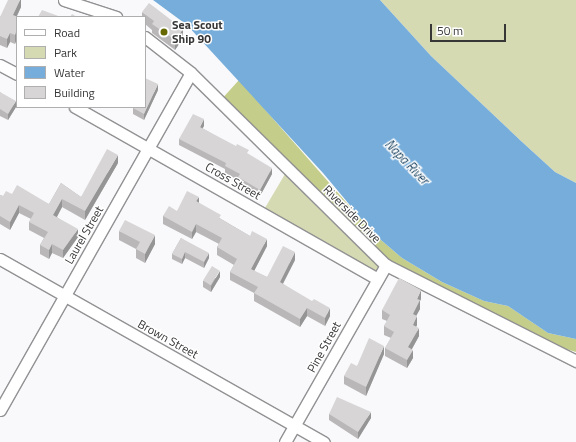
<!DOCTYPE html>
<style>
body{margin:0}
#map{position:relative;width:576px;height:442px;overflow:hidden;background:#f9f9fb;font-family:"Titillium Web",sans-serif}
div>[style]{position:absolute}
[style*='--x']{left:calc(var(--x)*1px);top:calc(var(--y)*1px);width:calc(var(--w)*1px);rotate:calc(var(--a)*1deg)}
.green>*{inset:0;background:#d5dab2}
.forest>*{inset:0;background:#c4cd89}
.water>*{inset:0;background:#76addb}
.roads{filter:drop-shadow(1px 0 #929193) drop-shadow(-1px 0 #929193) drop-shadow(0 1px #929193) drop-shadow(0 -1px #929193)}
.minor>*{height:11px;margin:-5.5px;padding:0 5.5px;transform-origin:5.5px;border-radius:5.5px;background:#fff}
.wall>*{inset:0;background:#b9b7b8}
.shaded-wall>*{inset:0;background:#969596}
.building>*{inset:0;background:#d7d5d6;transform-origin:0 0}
.dots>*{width:11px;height:11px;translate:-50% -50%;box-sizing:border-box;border:2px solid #fff;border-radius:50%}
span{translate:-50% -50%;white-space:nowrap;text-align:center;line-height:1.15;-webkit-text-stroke:3px #fff;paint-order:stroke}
.poi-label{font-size:12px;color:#373738;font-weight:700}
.left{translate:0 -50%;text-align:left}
.street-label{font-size:12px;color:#373738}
.water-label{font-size:13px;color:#153f5e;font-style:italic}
.legend{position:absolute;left:16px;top:16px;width:130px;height:92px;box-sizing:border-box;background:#fff;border:1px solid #afafaf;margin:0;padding:5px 7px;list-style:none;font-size:12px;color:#373738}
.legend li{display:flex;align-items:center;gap:8px;height:20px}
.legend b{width:20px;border:1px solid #afafaf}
.scale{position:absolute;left:430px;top:24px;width:76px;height:18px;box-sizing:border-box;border:2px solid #373738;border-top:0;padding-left:5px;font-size:12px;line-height:14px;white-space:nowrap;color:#373738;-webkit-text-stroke:3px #fff;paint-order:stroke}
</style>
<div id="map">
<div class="green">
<div style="clip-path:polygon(380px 0,576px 0,576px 183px,555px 172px,521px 141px,431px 56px)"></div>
<div style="clip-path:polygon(288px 169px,386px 265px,378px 279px,262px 213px)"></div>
</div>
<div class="forest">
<div style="clip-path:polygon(239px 80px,374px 234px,402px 258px,442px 282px,484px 301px,508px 306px,548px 333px,576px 339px,576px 352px,532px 339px,386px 265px,220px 101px)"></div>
</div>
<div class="water">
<div style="clip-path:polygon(153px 0,380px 0,431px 56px,521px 141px,555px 172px,576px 183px,576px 339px,548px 333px,508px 306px,484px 301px,442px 282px,402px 258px,374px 234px,323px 173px,187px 25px)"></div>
</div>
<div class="roads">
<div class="minor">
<div style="--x:64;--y:0;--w:55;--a:18.1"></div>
<div style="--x:145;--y:37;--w:58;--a:38"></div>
<div style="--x:191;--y:73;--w:274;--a:44.6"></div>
<div style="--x:386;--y:265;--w:213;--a:26.8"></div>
<div style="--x:0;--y:65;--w:19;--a:28"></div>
<div style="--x:75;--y:107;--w:348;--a:29.6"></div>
<div style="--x:0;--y:259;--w:372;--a:29.5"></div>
<div style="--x:0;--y:410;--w:387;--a:-60.5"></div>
<div style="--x:285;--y:442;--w:204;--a:-60.3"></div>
</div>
</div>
<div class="wall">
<div style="clip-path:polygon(21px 0,21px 7px,17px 16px,17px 41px,16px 41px,15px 44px,10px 42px,7px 48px,0 45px,0 17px)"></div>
<div style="clip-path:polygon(142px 12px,183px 38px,175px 50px,152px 33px,152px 30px,145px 24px,145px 17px,142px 17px)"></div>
<div style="clip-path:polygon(158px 90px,144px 120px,133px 114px,133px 108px)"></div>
<div style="clip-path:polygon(0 92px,16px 107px,8px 120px,0 116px)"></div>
<div style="clip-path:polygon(204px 126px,202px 128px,249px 155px,272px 174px,260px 196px,238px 184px,238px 180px,225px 173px,225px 169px,179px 145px,179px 139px)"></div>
<div style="clip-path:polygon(118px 163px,85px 220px,62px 207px,57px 217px,78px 237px,63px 258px,52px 253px,49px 259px,40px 254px,40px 245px,44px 238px,29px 230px,29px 222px,31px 219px,19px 213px,10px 230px,0 224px,0 195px,3px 196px,12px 194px,49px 204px,61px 183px,81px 197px)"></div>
<div style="clip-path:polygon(199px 203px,221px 219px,267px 246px,254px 271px,267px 277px,295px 260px,283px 284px,330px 316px,325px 326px,307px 316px,300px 327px,254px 301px,254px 293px,230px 280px,230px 272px,234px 265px,217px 255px,217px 247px,219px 244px,196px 232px,192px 239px,163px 224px,163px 216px)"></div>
<div style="clip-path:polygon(119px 231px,155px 244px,145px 263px,136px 258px,136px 249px,119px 240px)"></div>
<div style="clip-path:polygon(181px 238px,209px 258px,204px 268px,185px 258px,182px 264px,172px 259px,172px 254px)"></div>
<div style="clip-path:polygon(220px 277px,211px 292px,203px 287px,203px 281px)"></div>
<div style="clip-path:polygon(421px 299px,420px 301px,420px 309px,416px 315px,417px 325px,416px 327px,419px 336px,412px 349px,413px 358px,407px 368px,385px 356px,385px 348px,391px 338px,384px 335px,384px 326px,387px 321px,382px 319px,382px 310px)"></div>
<div style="clip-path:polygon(384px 354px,366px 396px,344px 384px,344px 376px,357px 366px)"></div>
<div style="clip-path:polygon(329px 414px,371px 418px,358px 439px,329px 420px)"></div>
</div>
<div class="shaded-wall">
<div style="clip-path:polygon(20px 0,21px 0,21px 7px,13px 24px,13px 15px)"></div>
<div style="clip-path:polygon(183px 29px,183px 38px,175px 50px,175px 40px)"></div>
<div style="clip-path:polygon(16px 32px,16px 41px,15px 44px,15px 35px)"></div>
<div style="clip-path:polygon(10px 33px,10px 42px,7px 48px,7px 39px)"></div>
<div style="clip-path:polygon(158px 84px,158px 90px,144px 120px,144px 114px)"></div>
<div style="clip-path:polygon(16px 101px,16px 107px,8px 120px,8px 114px)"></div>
<div style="clip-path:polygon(204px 119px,204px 126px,200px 133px,200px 127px)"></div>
<div style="clip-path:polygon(118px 155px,118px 163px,85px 220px,85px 211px)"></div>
<div style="clip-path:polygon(272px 168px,272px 174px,260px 196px,260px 190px)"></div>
<div style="clip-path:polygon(199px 197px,199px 205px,196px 201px)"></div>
<div style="clip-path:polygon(62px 199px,62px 207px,53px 224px,53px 215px)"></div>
<div style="clip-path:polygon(19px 205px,19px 213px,10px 230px,10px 222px)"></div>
<div style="clip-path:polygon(196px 224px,196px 232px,192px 239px,192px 232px)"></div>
<div style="clip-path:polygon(78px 229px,78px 237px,63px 258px,63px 250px)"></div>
<div style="clip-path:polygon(155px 235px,155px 244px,145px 263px,145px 254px)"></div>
<div style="clip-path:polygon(267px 239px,267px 246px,251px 277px,251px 269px)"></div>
<div style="clip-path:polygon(52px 244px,52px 253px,49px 259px,49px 250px)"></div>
<div style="clip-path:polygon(185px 252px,185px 258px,182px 264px,182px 259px)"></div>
<div style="clip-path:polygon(295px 252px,295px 260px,280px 289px,280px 282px)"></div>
<div style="clip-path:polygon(209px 253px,209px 258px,204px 268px,204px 262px)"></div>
<div style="clip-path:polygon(220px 271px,220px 277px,211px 292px,211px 286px)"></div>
<div style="clip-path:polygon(421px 290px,421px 299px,420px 301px,420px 309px,413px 322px,413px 314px,417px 299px)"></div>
<div style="clip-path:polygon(307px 308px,307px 316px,300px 327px,300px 319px)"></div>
<div style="clip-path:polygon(330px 308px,330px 316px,325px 326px,325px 318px)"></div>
<div style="clip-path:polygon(417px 316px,417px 325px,413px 333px,413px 325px)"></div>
<div style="clip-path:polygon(419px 328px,419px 336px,408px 356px,408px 347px)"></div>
<div style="clip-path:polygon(384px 346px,384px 354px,366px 396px,366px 387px)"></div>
<div style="clip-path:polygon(413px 350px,413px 358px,407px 368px,407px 360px)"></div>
<div style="clip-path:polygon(371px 412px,371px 418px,358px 439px,358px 432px)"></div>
</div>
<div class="building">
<div style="clip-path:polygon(8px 0,20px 0,13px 15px,18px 17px,17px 17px,17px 32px,16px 32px,15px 35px,10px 33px,7px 39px,0 36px,0 17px)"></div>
<div style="clip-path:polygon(149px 3px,183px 29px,175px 40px,152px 24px,154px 21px,142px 12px)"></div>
<div style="clip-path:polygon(42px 10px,61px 17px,38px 17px)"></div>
<div style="clip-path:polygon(72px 14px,77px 17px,70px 17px)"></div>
<div style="clip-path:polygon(145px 78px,158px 84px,144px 114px,133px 108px,133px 107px,145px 107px)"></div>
<div style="clip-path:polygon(0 92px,16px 101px,8px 114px,0 109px)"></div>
<div style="clip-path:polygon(193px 114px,204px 119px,200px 127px,236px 146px,237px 144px,249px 150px,247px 153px,272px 168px,260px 190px,238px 177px,240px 174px,225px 166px,226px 163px,179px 139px)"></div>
<div style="clip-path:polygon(107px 149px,118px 155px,85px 211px,62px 199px,53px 215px,78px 229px,63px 250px,52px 244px,49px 250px,40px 245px,48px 232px,29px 222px,34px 213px,19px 205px,10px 222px,0 216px,0 195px,3px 196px,6px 191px,12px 194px,17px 185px,49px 204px,61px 183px,81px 197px)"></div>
<div style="clip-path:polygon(187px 191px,199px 197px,196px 201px,221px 215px,219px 218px,250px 236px,252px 231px,267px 239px,251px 269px,267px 277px,283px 246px,295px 252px,280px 282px,312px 301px,314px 299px,330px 308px,325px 318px,307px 308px,300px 319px,254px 293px,258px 287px,230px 272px,237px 259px,217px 247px,222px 238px,196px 224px,192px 232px,163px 216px,169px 206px,177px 211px)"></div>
<div style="clip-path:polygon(125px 220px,155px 235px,145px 254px,136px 249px,140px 242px,119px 231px)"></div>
<div style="clip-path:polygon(181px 238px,209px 253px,204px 262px,185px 252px,182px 259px,172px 254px)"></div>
<div style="left:212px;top:266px;width:9px;height:17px;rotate:32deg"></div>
<div style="clip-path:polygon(399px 278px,421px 290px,417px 299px,420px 300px,413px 314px,417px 316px,413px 325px,419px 328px,408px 347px,413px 350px,407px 360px,385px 348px,394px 332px,384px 326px,390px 315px,382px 310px)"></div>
<div style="clip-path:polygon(369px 338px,384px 346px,366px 387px,344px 376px,351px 363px,357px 366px)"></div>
<div style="clip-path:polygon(337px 397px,371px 412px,358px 432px,329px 414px)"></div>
</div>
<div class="dots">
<div style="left:164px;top:32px;background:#686803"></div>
</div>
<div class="poi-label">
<span class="left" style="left:172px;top:32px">Sea Scout<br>Ship 90</span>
</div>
<div class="street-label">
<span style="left:233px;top:181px;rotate:30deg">Cross Street</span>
<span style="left:352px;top:214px;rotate:45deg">Riverside Drive</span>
<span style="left:84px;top:235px;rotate:-60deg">Laurel Street</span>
<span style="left:168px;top:339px;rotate:29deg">Brown Street</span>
<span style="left:324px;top:347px;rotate:-61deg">Pine Street</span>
</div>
<div class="water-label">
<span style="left:407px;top:162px;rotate:46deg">Napa River</span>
</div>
<ul class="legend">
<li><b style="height:5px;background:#fff"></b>Road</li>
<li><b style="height:11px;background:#d5dab2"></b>Park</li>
<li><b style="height:11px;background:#76addb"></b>Water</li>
<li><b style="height:11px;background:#d7d5d6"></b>Building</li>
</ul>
<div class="scale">50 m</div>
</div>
